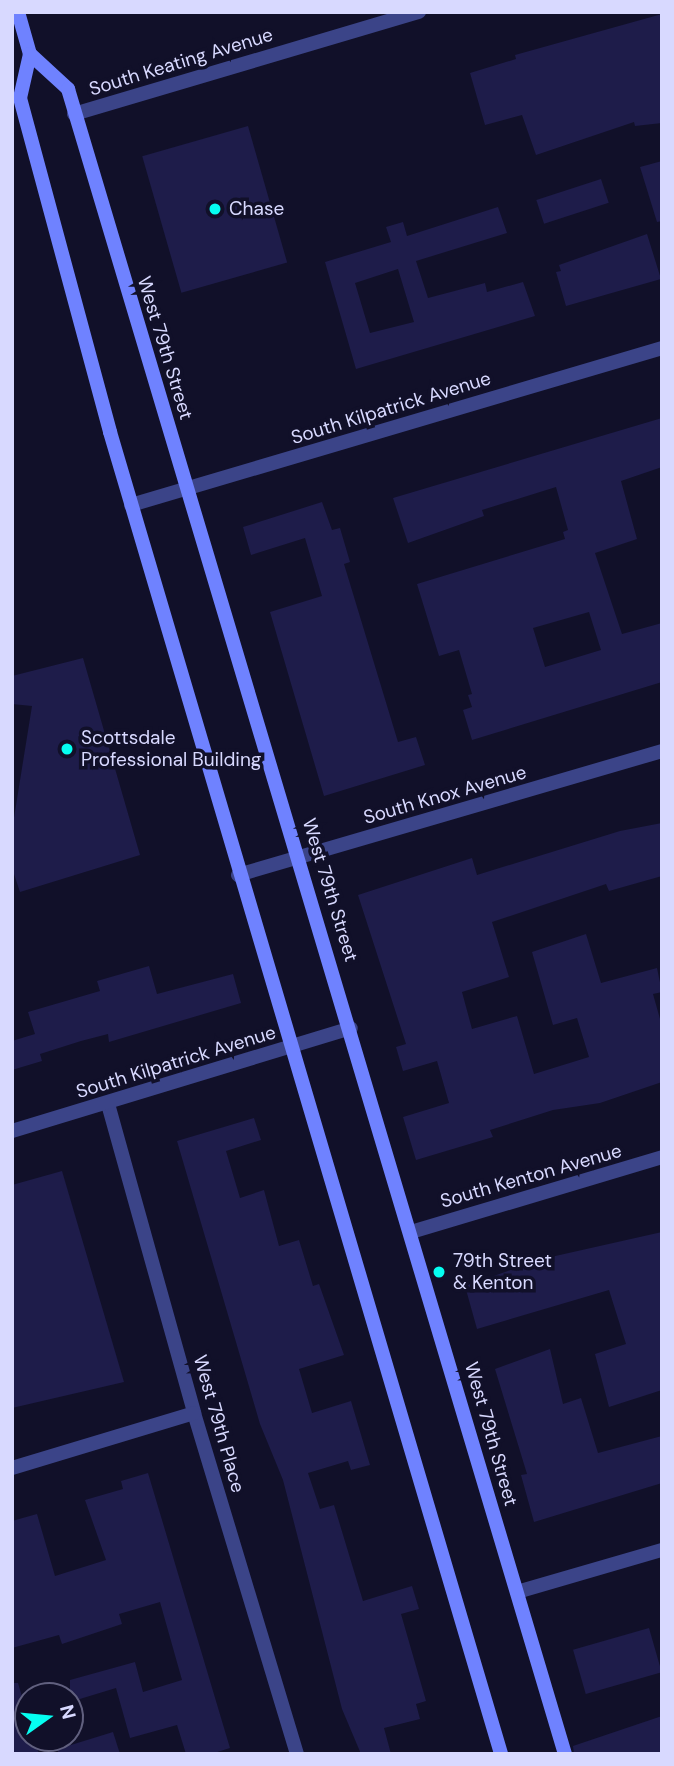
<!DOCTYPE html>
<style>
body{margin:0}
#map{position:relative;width:674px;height:1766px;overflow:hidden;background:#111029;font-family:"DM Sans",sans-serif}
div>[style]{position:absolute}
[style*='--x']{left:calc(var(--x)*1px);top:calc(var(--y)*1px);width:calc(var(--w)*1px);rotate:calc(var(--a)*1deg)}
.building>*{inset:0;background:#1e1c4a;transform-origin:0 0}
.street>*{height:14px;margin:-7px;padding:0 7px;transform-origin:7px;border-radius:7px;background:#3b4488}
.secondary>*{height:14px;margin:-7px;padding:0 7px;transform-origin:7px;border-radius:7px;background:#6f82ff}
.dots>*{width:19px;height:19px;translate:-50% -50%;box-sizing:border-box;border:4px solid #111029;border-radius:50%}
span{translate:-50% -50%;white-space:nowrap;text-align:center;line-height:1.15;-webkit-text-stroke:7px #111029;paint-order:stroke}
.street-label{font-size:19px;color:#d8d9ff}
.poi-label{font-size:19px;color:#d8d9ff}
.left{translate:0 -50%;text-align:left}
.frame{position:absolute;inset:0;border:14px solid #d8d9ff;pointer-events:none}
.north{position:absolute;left:14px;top:1682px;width:70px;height:70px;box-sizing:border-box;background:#111029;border:2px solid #61607f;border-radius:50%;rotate:75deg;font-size:19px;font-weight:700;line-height:28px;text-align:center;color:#d8d9ff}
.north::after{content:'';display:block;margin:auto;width:24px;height:32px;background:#05fef1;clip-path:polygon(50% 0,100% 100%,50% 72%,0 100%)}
</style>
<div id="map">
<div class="building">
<div style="clip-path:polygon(662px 14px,662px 123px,635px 126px,634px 122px,536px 155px,522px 115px,485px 125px,470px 73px,516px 59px,515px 55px)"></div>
<div style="left:248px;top:126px;width:142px;height:110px;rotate:74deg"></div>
<div style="clip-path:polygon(662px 161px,662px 221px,657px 222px,640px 167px)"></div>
<div style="left:601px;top:179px;width:25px;height:68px;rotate:72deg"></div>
<div style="clip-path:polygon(evenodd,498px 207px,507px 233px,416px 261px,428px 298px,485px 283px,487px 292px,523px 282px,535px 316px,356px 369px,325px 262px,391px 242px,386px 227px,403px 222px,407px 236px,498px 207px,398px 269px,414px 322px,370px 333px,355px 283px,398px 269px)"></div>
<div style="clip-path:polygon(647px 234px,661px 279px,566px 306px,556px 272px,561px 271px,559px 265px)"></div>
<div style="clip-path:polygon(evenodd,662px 418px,662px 467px,621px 481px,637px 539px,595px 553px,622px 634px,662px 623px,662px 682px,472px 740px,463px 710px,472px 707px,468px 695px,472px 694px,459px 650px,439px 656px,417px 584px,565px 539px,563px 532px,568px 530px,556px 487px,482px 510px,484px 516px,408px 543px,393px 498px,662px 418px,589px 612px,601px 650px,545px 667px,533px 628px,589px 612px)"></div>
<div style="clip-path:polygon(322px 502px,332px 530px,340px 528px,350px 562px,344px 564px,398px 742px,416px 737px,425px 765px,324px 796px,270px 612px,322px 596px,305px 538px,251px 555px,243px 527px)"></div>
<div style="clip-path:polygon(83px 658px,140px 855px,20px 892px,12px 868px,12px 830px,32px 706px,12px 704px,12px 676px)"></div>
<div style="clip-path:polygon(662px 823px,662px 876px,609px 891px,606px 884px,492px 922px,509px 977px,462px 992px,472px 1029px,517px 1016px,534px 1074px,589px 1057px,577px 1018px,553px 1025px,532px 952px,586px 934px,601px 983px,657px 968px,662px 992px,653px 994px,662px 1026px,662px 1082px,600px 1103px,553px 1110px,490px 1130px,493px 1137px,416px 1160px,403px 1117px,449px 1103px,437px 1061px,403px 1071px,396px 1047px,406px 1044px,358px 895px,472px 858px,477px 875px,620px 831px)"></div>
<div style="clip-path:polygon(149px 966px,157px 994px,233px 974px,241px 1003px,109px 1042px,108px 1034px,81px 1041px,40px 1054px,42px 1061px,12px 1070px,12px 1041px,35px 1034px,28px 1012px,100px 991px,97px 981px)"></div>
<div style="clip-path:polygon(254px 1118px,261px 1140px,226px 1151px,240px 1198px,264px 1190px,279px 1246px,299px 1240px,313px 1286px,319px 1284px,344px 1355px,299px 1369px,312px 1413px,351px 1401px,370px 1465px,351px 1470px,348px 1461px,308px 1473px,320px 1509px,334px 1505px,363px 1601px,412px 1586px,419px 1609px,401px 1614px,426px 1701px,416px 1704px,420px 1719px,384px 1728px,391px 1754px,361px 1754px,342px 1709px,283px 1480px,260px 1424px,177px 1141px)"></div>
<div style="clip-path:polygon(62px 1171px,124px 1382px,12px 1408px,12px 1185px)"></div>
<div style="clip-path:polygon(662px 1232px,662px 1390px,609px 1407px,595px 1354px,626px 1344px,609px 1290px,477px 1329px,465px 1286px,542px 1259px)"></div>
<div style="clip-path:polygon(550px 1349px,563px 1404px,581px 1398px,598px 1453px,662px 1436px,662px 1483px,534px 1522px,521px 1475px,527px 1474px,495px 1369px)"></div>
<div style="clip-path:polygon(148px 1473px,230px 1748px,211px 1754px,186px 1754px,177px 1725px,130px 1738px,116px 1688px,70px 1702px,70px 1680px,135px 1662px,143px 1692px,182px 1680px,160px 1602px,119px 1614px,122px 1624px,62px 1644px,59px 1635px,12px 1648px,12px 1521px,37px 1514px,55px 1576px,106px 1560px,85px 1500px,123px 1489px,121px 1481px)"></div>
<div style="left:649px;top:1628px;width:46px;height:79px;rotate:74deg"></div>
<div style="clip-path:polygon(12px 1683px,18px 1683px,28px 1717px,28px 1738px,34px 1738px,39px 1754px,12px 1754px)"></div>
<div style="clip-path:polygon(662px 1716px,662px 1754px,574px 1754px,573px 1746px)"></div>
<div style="clip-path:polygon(113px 1732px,120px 1754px,58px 1754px,58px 1749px)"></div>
</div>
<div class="street">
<div style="--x:74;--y:114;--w:360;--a:-16.5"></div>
<div style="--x:131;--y:505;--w:554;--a:-16.47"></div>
<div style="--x:238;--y:875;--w:442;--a:-16.3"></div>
<div style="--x:108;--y:1104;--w:321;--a:74.4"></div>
<div style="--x:194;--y:1413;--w:356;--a:73.2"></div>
<div style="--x:12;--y:1131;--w:354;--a:-16.9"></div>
<div style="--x:411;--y:1232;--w:262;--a:-16.6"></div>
<div style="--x:12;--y:1468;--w:190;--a:-16.8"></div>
<div style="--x:517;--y:1592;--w:151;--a:-16.2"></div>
</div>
<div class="secondary">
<div style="--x:18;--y:12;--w:44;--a:74.1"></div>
<div style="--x:30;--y:54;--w:45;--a:102.8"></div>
<div style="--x:20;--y:98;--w:346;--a:74.9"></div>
<div style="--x:110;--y:432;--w:1379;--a:73.52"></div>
<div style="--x:30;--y:54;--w:52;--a:42.6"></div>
<div style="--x:68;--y:89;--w:1738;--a:73.38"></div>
</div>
<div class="dots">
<div style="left:215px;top:209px;background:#05fef1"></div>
<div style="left:67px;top:749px;background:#05fef1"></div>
<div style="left:439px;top:1272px;background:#05fef1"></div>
</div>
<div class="street-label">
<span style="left:181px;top:62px;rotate:-17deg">South Keating Avenue</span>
<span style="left:165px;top:348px;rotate:73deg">West 79th Street</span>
<span style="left:391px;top:408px;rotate:-17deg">South Kilpatrick Avenue</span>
<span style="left:445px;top:795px;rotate:-16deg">South Knox Avenue</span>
<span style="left:330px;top:890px;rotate:73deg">West 79th Street</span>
<span style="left:176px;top:1062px;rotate:-17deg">South Kilpatrick Avenue</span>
<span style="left:531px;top:1176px;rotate:-16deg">South Kenton Avenue</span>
<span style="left:219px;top:1424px;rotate:74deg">West 79th Place</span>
<span style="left:491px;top:1434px;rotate:74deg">West 79th Street</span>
</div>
<div class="poi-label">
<span class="left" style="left:229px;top:209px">Chase</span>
<span class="left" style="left:81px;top:749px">Scottsdale<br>Professional Building</span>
<span class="left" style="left:453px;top:1272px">79th Street<br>&amp; Kenton</span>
</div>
<div class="frame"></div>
<div class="north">N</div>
</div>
